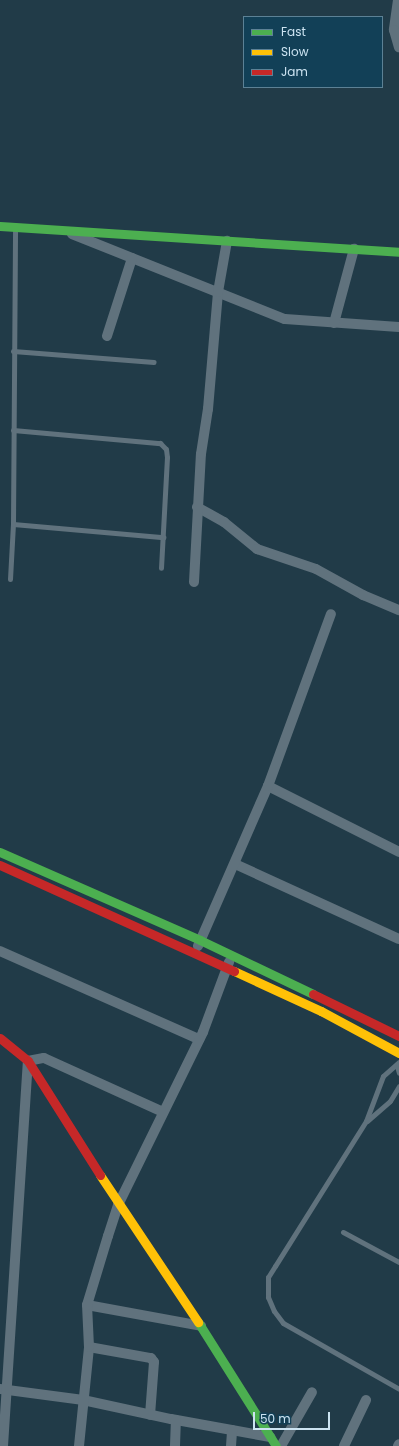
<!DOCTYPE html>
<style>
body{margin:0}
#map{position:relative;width:399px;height:1446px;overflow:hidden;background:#213b48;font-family:Poppins,sans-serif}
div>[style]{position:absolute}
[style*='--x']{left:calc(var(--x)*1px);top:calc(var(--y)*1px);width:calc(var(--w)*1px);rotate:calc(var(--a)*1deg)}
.lane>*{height:5px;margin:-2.5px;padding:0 2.5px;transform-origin:2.5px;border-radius:2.5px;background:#60727d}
.street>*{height:10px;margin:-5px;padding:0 5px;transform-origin:5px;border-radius:5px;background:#60727d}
.fast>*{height:9px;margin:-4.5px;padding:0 4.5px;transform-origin:4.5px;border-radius:4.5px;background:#4caf50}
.slow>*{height:9px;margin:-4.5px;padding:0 4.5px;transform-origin:4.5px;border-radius:4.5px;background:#ffc107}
.jam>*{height:9px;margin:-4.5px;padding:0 4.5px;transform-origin:4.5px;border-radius:4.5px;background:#c62828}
span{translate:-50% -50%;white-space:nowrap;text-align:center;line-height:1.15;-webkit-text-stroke:3px #124057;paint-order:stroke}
.legend{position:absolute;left:243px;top:16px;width:140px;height:72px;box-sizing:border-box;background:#124057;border:1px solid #5c8195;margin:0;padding:5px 7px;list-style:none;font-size:12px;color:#cce3f1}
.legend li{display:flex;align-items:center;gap:8px;height:20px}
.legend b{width:20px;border:1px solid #5c8195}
.scale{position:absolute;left:253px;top:1412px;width:77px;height:18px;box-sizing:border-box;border:2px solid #cce3f1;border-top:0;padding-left:5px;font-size:12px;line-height:14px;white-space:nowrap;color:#cce3f1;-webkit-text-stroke:3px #124057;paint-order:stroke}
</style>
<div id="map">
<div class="lane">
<div style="--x:13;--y:351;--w:141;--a:4.5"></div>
<div style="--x:13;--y:430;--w:148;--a:5.1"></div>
<div style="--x:160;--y:443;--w:8;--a:45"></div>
<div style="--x:166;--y:449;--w:8;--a:83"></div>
<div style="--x:167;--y:457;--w:111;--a:93.1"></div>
<div style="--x:13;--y:524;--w:151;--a:5"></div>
<div style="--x:10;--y:579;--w:55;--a:-86.9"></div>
<div style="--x:13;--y:524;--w:296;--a:-89.6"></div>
<div style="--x:399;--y:1062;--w:21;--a:139"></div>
<div style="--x:383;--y:1076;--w:48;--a:110.7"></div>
<div style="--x:366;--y:1121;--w:171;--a:122.1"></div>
<div style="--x:275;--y:1266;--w:13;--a:122"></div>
<div style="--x:268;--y:1277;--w:20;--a:90"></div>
<div style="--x:268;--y:1297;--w:15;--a:67"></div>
<div style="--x:274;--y:1311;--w:15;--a:53"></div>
<div style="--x:283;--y:1323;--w:133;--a:29.6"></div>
<div style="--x:397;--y:1066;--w:7;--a:74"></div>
<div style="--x:367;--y:1121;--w:30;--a:-41"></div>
<div style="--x:390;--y:1101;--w:17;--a:-59"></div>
<div style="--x:343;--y:1232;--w:64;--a:28.2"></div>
</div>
<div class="street">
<div style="--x:398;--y:0;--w:30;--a:98"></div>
<div style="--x:394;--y:30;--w:18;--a:74"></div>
<div style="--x:72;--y:234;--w:229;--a:21.8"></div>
<div style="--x:285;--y:319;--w:114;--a:4"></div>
<div style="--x:334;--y:323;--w:77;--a:-74.9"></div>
<div style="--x:107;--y:336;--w:82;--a:-72.2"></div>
<div style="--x:197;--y:507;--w:31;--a:29"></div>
<div style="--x:224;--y:522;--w:43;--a:39.3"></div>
<div style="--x:257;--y:549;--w:62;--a:18.7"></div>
<div style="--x:316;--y:569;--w:54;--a:29"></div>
<div style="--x:363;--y:595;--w:39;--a:23"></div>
<div style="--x:194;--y:582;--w:128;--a:-86.9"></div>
<div style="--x:201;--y:454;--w:46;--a:-81.2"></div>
<div style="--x:208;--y:409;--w:117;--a:-85.1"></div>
<div style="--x:218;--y:292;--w:52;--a:-80"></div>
<div style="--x:268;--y:786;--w:147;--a:26.7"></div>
<div style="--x:235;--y:864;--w:180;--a:24.6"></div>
<div style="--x:198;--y:946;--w:175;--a:-66.4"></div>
<div style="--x:268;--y:786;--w:183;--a:-69.9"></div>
<div style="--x:0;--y:951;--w:218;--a:23.9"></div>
<div style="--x:87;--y:1305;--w:116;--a:10.4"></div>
<div style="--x:89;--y:1347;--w:63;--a:10.1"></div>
<div style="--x:151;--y:1358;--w:5;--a:53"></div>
<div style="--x:154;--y:1362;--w:53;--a:94.3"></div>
<div style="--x:0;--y:1389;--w:84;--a:7.5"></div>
<div style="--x:83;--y:1400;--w:90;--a:12.2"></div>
<div style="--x:171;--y:1419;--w:101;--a:10.3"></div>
<div style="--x:3;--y:1446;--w:386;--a:-86.3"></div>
<div style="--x:28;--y:1061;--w:16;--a:-11"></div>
<div style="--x:44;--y:1058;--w:131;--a:24.4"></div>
<div style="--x:79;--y:1446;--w:100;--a:-84.2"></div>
<div style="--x:89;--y:1347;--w:42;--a:-92.7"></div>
<div style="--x:87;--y:1305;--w:72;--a:-73.1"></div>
<div style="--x:108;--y:1236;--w:33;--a:-72"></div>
<div style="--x:118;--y:1205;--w:193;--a:-63.8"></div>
<div style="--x:203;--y:1032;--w:75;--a:-69.6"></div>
<div style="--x:175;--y:1446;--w:26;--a:-88"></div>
<div style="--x:231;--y:1446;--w:16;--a:-86"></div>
<div style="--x:281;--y:1446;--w:62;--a:-60.1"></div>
<div style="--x:344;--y:1446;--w:51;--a:-64.4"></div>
<div style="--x:398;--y:1446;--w:2;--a:-63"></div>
</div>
<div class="fast">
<div style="--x:0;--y:226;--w:400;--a:3.7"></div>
<div style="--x:0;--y:852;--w:219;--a:23.7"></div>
<div style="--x:200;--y:940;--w:125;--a:25.5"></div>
<div style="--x:198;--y:1322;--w:146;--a:57.8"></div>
</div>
<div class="slow">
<div style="--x:234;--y:971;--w:96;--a:24.7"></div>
<div style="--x:321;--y:1011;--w:89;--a:28.3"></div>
<div style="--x:100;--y:1175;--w:177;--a:56.3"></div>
</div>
<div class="jam">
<div style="--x:0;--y:865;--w:257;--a:24.4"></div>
<div style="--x:313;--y:994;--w:96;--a:26"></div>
<div style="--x:0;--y:1038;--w:36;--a:39"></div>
<div style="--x:28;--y:1061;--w:135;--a:57.7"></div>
</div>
<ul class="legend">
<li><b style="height:5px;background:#4caf50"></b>Fast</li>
<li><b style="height:5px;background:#ffc107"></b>Slow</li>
<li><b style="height:5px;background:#c62828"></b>Jam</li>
</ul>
<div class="scale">50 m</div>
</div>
